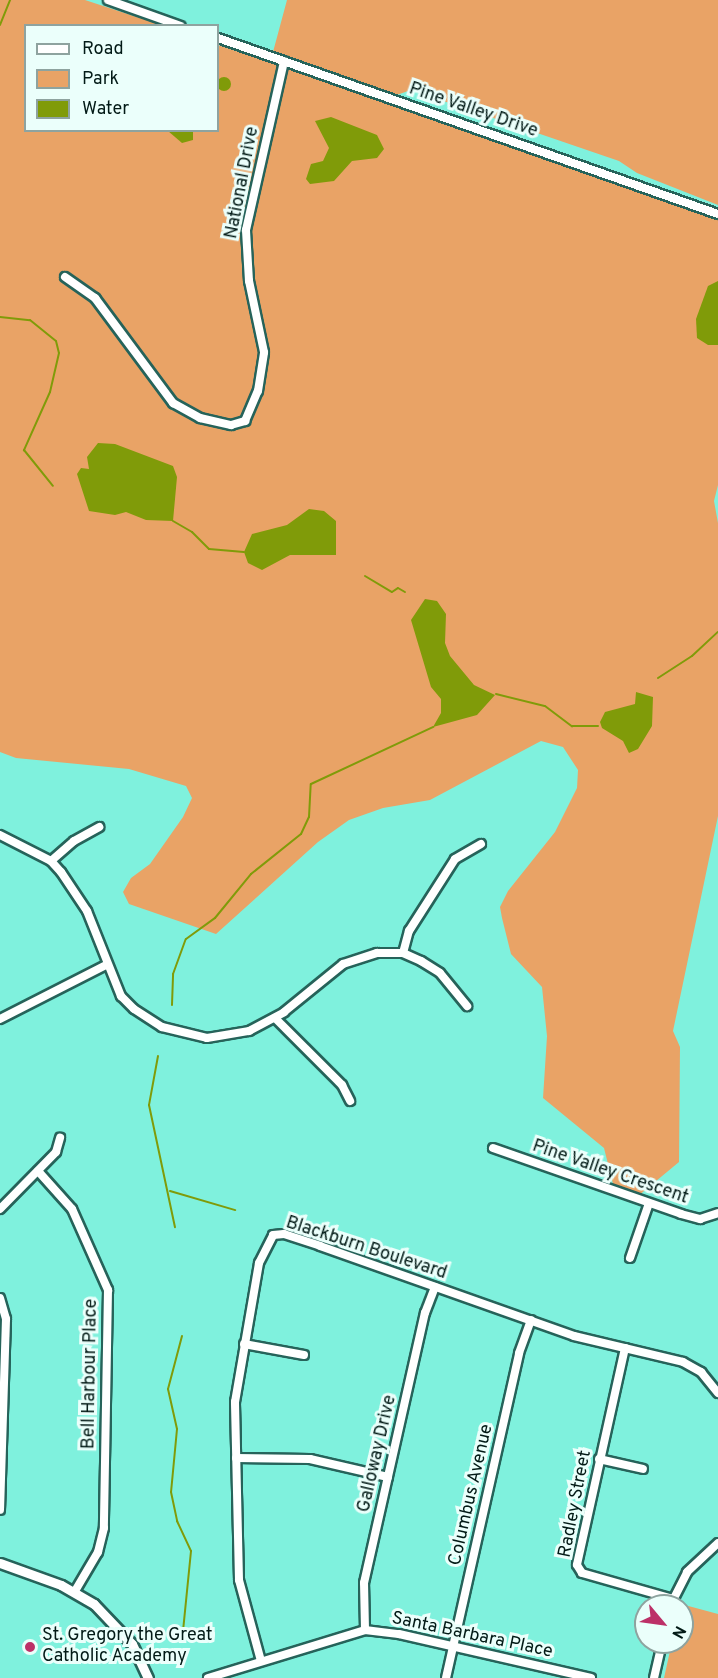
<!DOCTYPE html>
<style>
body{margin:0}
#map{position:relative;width:718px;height:1678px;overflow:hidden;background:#7ff1dd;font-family:Overpass,sans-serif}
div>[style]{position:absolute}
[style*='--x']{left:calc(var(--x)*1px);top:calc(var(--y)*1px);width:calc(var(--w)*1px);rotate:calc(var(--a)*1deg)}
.green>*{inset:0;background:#e9a366}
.water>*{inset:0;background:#809b09}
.round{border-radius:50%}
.stream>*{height:2px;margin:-1px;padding:0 1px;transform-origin:1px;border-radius:1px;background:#809b09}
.roads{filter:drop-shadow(2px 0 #26635a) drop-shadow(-2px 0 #26635a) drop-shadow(0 2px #26635a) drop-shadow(0 -2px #26635a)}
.minor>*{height:8px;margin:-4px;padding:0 4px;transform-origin:4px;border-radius:4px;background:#fff}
.tertiary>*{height:9px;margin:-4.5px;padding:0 4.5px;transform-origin:4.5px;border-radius:4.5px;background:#fff}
.dots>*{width:16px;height:16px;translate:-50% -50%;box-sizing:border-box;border:3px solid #ebfffb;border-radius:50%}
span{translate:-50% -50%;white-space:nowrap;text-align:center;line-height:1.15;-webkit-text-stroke:6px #ebfffb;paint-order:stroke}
.street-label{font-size:18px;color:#021a16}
.poi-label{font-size:18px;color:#021a16}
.left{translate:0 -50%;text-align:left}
.legend{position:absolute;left:24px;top:24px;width:195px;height:108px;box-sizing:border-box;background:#ebfffb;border:2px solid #8ea39f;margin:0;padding:8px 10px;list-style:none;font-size:18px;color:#021a16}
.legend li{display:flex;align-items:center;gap:12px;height:30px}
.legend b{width:30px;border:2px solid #8ea39f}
.north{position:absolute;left:634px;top:1594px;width:60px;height:60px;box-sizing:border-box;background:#ebfffb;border:2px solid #8ea39f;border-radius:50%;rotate:119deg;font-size:16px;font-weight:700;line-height:24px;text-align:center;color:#021a16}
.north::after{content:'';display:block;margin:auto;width:21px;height:27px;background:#bc3168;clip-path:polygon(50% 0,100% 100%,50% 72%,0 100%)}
</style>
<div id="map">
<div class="green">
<div style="clip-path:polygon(0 0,85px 0,161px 25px,26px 26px,26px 130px,218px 130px,218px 45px,718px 214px,718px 485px,714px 501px,718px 523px,718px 816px,673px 1031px,680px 1047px,679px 1162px,638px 1196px,615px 1192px,604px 1148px,543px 1098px,547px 1036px,542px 987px,511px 954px,502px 918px,500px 907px,508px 891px,555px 832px,577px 788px,578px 770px,563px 747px,541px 741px,430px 800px,383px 808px,349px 820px,318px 842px,216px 934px,129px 904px,123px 892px,131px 878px,150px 864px,183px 817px,192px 798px,186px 786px,129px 769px,16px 758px,0 752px)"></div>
<div style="clip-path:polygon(287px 0,718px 0,718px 205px,637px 173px,619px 161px,411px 90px,391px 97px,273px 52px)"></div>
<div style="clip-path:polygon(681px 1604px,718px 1614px,718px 1678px,664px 1678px,672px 1642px,682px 1642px)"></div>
</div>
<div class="water">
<div class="round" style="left:217px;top:77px;width:14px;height:14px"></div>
<div style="clip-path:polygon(331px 117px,377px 135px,384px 149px,377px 158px,352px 161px,334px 181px,310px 184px,306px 179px,311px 164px,323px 161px,329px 148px,315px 121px)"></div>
<div style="clip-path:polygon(168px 131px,193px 131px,193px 140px,182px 143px)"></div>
<div style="clip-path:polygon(718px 281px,718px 345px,708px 345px,697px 338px,696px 319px,708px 286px)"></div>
<div style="clip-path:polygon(98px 443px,115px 444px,173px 466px,177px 477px,173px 521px,146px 520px,126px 512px,115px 515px,89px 511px,77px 474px,81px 468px,89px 469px,87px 457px)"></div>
<div style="clip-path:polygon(309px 509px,324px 511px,336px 521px,336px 555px,290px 555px,262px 570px,248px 563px,244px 552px,252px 534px,287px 525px)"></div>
<div style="clip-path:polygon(425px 599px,437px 601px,446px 614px,445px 643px,450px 656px,474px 685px,495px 695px,477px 715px,433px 727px,441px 713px,441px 699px,431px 687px,411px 620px)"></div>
<div style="clip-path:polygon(636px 692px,653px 697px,652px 726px,638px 749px,629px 753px,623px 741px,602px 728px,600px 722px,605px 712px,635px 704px)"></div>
</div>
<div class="stream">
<div style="--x:0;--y:25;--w:27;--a:-68"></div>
<div style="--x:0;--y:317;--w:30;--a:6"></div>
<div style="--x:30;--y:320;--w:33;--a:39"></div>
<div style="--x:56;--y:341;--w:12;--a:76"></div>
<div style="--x:59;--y:353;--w:40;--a:103"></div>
<div style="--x:50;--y:392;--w:64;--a:114.1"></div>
<div style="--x:24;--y:450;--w:46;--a:51.1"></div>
<div style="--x:173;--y:521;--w:22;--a:30"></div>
<div style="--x:192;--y:532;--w:24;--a:45"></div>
<div style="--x:209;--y:549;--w:35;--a:5"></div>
<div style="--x:365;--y:576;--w:31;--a:31"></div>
<div style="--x:392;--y:592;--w:7;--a:-34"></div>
<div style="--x:398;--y:588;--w:8;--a:30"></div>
<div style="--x:658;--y:678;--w:40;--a:-32.9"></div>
<div style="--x:692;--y:656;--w:35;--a:-43"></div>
<div style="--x:496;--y:694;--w:50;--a:13.8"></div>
<div style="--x:545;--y:706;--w:34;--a:37"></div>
<div style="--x:572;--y:726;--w:26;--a:0"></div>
<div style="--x:172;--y:1005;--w:31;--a:-88"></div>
<div style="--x:173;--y:974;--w:37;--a:-70"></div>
<div style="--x:186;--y:939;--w:36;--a:-36"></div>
<div style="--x:215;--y:918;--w:57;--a:-50.7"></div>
<div style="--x:251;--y:874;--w:64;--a:-38.7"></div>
<div style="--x:301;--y:834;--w:19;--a:-65"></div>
<div style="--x:309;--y:817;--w:33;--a:-87"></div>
<div style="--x:311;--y:784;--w:135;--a:-25"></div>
<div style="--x:158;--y:1056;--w:50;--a:100.4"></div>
<div style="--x:149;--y:1105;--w:125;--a:78"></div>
<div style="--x:170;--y:1191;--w:68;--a:16.3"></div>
<div style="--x:182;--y:1336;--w:55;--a:104.8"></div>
<div style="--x:168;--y:1389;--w:41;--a:77.3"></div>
<div style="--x:177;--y:1429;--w:63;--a:95.4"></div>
<div style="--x:171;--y:1492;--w:30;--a:78"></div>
<div style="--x:177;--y:1521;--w:33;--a:65"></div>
<div style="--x:191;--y:1551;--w:80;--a:95.7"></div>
</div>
<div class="roads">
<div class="minor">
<div style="--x:108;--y:0;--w:77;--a:19.6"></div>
<div style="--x:218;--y:38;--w:530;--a:19.39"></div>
<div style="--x:65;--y:277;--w:37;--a:35"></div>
<div style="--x:95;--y:298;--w:131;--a:53.4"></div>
<div style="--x:173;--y:403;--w:31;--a:29"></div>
<div style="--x:200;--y:418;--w:32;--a:13"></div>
<div style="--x:231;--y:425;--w:15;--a:-16"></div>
<div style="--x:245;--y:421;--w:33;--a:-67"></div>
<div style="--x:258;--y:391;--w:39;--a:-81"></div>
<div style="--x:264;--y:352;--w:73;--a:-101.9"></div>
<div style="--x:249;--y:281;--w:51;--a:-93.4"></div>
<div style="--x:246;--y:230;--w:173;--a:-77.3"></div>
<div style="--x:0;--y:835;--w:57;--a:27"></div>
<div style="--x:51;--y:861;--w:15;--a:48"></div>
<div style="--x:61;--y:872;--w:47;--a:56.3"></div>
<div style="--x:87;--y:911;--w:92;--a:68.2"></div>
<div style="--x:121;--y:996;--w:18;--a:45"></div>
<div style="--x:134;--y:1009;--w:33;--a:33"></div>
<div style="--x:162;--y:1027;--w:46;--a:13.7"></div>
<div style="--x:207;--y:1038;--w:43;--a:-9.5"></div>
<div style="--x:249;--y:1031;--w:40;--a:-28"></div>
<div style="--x:284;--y:1012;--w:76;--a:-39.1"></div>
<div style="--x:343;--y:964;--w:36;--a:-18"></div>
<div style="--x:377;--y:953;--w:26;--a:0"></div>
<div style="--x:403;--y:953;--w:20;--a:24"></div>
<div style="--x:421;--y:961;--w:22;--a:32"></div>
<div style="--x:440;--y:973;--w:43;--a:50.7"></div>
<div style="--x:51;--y:861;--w:30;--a:-41"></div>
<div style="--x:74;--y:841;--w:29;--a:-29"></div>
<div style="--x:403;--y:953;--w:23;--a:-75"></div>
<div style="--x:409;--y:931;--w:85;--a:-57.4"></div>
<div style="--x:455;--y:859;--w:30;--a:-30"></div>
<div style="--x:275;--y:1018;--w:95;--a:45"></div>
<div style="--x:342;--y:1085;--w:18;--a:63"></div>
<div style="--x:0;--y:1019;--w:119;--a:-27"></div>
<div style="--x:493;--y:1148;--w:199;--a:19.3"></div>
<div style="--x:681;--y:1214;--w:20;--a:15"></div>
<div style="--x:700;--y:1219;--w:19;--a:-18"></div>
<div style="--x:38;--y:1171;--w:51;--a:48.2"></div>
<div style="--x:72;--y:1209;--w:89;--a:66"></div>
<div style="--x:108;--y:1290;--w:238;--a:91"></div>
<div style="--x:104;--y:1528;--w:25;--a:104"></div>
<div style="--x:98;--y:1552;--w:45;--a:120.5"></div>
<div style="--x:0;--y:1209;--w:80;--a:-45.5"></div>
<div style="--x:56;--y:1152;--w:15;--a:-74"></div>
<div style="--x:630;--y:1258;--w:58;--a:-70.9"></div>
<div style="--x:0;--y:1298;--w:22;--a:74"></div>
<div style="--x:6;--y:1319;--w:191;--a:91.8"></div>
<div style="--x:244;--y:1344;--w:61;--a:10.4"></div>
<div style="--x:625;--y:1348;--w:222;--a:102.5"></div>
<div style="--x:577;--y:1565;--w:9;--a:58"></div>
<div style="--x:582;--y:1573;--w:95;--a:15.9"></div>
<div style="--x:236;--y:1458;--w:74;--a:0.8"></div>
<div style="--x:310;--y:1459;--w:80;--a:13"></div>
<div style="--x:599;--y:1459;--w:45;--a:12.8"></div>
<div style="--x:670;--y:1606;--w:38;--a:-63"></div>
<div style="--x:687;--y:1572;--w:42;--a:-43.1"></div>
<div style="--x:365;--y:1630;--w:47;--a:-91.2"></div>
<div style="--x:364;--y:1583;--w:277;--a:-77.3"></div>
<div style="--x:425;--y:1313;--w:28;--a:-69"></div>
<div style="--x:261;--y:1661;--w:84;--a:-105.2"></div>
<div style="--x:239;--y:1580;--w:178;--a:-91.3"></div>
<div style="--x:235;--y:1402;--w:141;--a:-80.2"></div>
<div style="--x:259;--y:1263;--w:31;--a:-63"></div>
<div style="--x:273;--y:1235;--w:11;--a:-5"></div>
<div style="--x:284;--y:1234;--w:38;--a:18"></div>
<div style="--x:320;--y:1246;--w:269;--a:19.5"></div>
<div style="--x:574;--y:1336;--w:112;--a:13.4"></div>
<div style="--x:683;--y:1362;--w:21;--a:29"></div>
<div style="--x:701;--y:1372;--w:27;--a:51"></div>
<div style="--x:208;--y:1678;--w:164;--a:-17"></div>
<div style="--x:365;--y:1630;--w:34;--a:7"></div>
<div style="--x:399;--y:1634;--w:197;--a:12.9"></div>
<div style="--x:446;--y:1678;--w:333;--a:-77.3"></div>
<div style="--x:519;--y:1353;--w:35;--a:-70"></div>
<div style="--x:654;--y:1678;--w:37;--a:-77"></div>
</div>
<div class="tertiary">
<div style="--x:0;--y:1563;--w:65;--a:19.8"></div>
<div style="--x:61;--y:1585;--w:38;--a:30"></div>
<div style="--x:94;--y:1604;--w:55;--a:46.5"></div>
<div style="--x:132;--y:1644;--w:38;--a:65"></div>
</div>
</div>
<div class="dots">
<div style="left:30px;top:1647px;background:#bc3168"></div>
</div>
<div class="street-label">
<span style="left:473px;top:111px;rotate:19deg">Pine Valley Drive</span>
<span style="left:243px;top:183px;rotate:-79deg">National Drive</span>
<span style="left:610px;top:1173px;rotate:19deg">Pine Valley Crescent</span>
<span style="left:366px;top:1249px;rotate:18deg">Blackburn Boulevard</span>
<span style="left:91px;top:1374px;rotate:-89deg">Bell Harbour Place</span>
<span style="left:378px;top:1454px;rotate:-77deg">Galloway Drive</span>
<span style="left:472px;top:1495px;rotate:-77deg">Columbus Avenue</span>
<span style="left:576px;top:1504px;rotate:-79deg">Radley Street</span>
<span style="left:472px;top:1636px;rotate:12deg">Santa Barbara Place</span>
</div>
<div class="poi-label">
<span class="left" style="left:42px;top:1647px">St. Gregory the Great<br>Catholic Academy</span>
</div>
<ul class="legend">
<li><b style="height:8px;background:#fff"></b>Road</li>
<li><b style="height:16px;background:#e9a366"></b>Park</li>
<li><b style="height:16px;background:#809b09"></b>Water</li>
</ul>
<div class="north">N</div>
</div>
